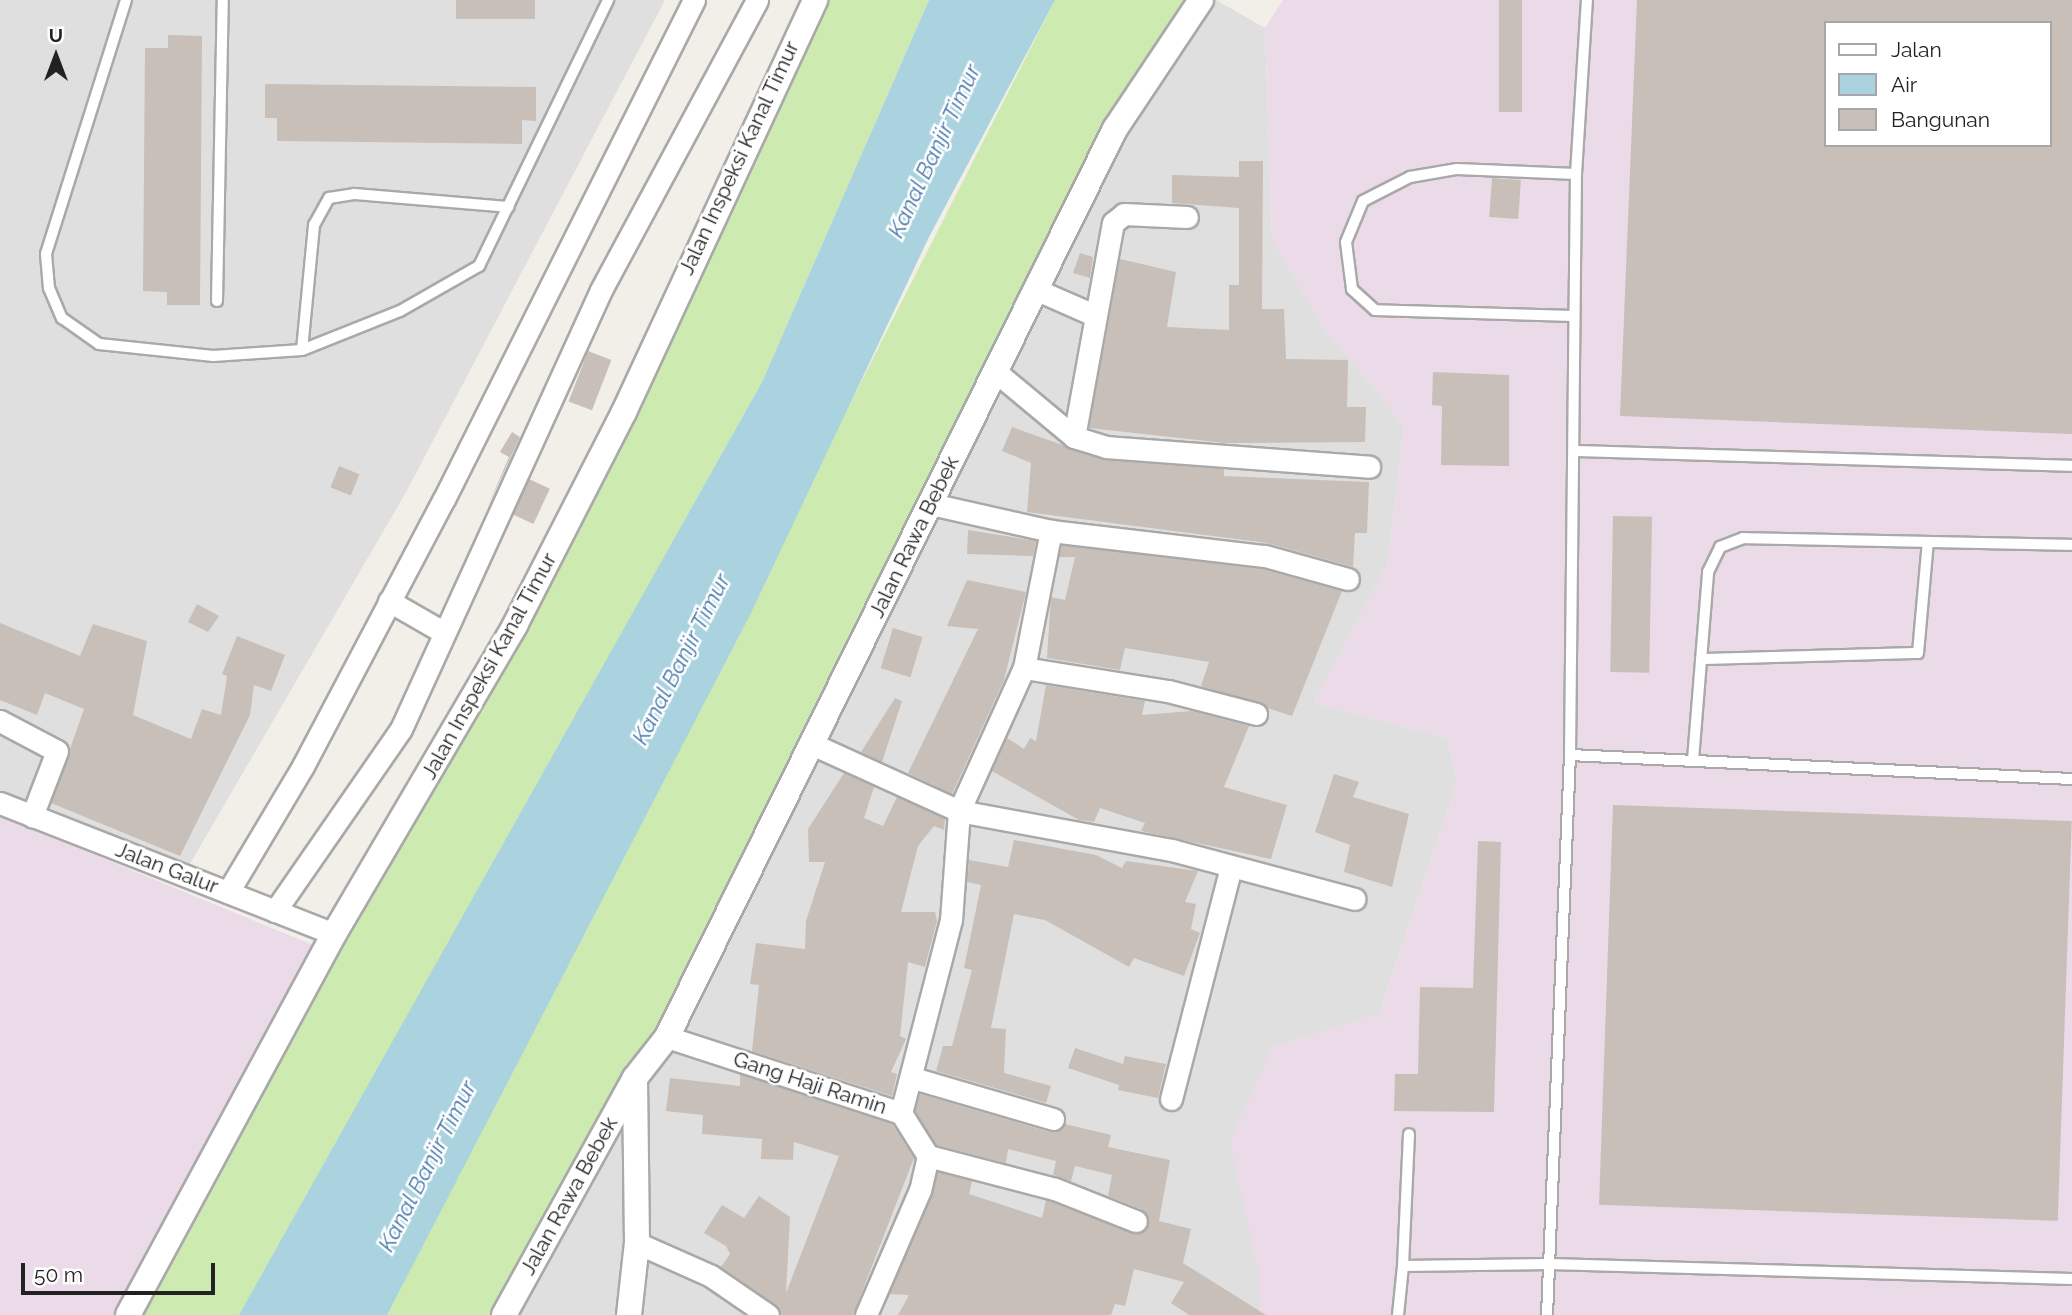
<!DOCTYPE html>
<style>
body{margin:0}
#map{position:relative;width:2072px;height:1315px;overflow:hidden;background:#f2efe9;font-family:Raleway,sans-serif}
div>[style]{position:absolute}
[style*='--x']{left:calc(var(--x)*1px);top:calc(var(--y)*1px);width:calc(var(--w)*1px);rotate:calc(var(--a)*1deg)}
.residential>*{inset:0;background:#e0dfdf}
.industrial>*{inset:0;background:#ebdbe8}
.grass>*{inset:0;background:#cdebb0}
.water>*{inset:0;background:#aad3df}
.building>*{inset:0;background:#c7bfb8;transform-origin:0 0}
.roads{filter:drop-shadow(2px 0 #a9a9a9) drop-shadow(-2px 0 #a9a9a9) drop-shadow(0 2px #a9a9a9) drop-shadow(0 -2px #a9a9a9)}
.service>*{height:10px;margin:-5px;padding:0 5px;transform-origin:5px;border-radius:5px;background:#fff}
.minor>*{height:21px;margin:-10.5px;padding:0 10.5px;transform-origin:10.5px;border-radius:10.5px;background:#fff}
.tertiary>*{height:24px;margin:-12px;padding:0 12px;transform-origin:12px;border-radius:12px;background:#fff}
span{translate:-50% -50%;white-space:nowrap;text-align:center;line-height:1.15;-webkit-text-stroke:5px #fff;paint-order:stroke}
.street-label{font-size:21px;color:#222}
.water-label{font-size:23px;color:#4a7aab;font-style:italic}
.legend{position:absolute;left:1824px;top:21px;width:228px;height:126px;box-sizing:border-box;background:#fff;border:2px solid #a7a7a7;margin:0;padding:9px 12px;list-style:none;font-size:21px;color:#222}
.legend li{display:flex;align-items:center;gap:14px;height:35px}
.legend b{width:35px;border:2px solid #a7a7a7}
.north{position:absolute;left:21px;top:21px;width:70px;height:70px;-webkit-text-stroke:5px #fff;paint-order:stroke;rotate:0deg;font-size:19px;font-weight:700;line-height:28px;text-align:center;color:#222}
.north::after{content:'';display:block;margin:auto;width:24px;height:32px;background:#222;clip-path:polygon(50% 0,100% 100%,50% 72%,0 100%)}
.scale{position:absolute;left:21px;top:1263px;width:194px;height:32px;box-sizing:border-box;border:4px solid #222;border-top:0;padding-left:9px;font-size:21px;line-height:24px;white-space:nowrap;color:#222;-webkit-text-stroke:5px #fff;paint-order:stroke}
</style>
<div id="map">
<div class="residential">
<div style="clip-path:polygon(0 0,665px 0,405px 494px,180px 881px,0 812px)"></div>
<div style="clip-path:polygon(1201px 0,1216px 0,1265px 28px,1272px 239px,1323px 326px,1404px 425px,1388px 563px,1314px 703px,1448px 738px,1457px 784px,1379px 1014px,1272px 1048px,1259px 1315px,504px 1315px,1037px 290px)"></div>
</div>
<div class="industrial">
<div style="clip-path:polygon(evenodd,1283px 0,2072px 0,2072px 1315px,1259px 1315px,1259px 1273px,1230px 1142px,1272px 1048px,1379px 1014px,1457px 784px,1448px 738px,1314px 703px,1388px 563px,1404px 425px,1323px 326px,1272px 239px,1265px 28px,1283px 0,1825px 23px,2049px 23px,2049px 145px,1825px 145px,1825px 23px)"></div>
<div style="clip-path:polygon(0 816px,318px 947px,121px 1315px,0 1315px)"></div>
</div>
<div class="grass">
<div style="clip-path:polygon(815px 0,929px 0,762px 382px,241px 1315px,128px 1315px,515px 625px)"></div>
<div style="clip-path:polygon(1055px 0,1201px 0,1115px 129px,667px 1037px,504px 1315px,387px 1315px)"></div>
</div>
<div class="water">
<div style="clip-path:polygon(929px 0,1055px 0,929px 237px,751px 613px,387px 1315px,239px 1315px,762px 382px)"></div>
</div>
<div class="building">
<div style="left:456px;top:0;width:79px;height:19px"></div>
<div style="left:1499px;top:0;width:23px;height:112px"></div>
<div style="clip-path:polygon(evenodd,1637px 0,2072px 0,2072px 434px,1620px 416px,1637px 0,1825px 23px,2049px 23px,2049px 145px,1825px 145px,1825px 23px)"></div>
<div style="clip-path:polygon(168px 35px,202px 36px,200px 305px,167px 305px,167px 292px,143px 291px,145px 48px,168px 48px)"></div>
<div style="clip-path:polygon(265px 84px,536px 87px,536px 121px,522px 120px,522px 144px,277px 141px,277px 118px,265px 118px)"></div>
<div style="clip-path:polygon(1239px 161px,1263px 161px,1262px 309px,1284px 309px,1286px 359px,1348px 360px,1347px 407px,1366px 407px,1365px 442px,1225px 443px,1089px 428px,1120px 259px,1176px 272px,1167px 327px,1229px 330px,1229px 285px,1239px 285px,1239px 208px,1172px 203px,1172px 175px,1239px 177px)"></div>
<div style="left:1492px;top:178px;width:29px;height:39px;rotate:4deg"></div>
<div style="clip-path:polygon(1080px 253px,1093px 257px,1090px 278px,1073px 273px)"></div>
<div style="left:588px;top:351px;width:25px;height:54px;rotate:21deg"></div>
<div style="clip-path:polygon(1433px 372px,1509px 375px,1509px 466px,1441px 465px,1442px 406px,1432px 405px)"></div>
<div style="clip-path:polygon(1012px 427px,1105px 460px,1224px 469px,1224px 476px,1369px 482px,1367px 533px,1355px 533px,1353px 567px,1267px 543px,1027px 512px,1031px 463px,1002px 451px)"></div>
<div style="clip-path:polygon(512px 432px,520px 437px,487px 508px,509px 457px,500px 452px)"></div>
<div style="left:339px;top:466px;width:22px;height:23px;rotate:22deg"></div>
<div style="left:529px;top:479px;width:23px;height:39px;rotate:25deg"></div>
<div style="left:1613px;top:516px;width:39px;height:156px;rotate:1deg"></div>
<div style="clip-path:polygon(968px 530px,1036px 541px,1033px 556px,967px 554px)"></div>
<div style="clip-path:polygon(1062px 545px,1262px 569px,1342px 591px,1292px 716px,1201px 686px,1209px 662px,1125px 648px,1120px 670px,1047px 658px,1051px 597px,1065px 600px,1075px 557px,1059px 557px)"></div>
<div style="clip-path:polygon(967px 580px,1026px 592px,1004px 680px,952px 794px,908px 773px,978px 629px,947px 626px)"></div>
<div style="clip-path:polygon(197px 604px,219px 616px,208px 632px,188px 622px)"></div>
<div style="clip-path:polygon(0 623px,80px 656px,93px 624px,147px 641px,133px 715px,191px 739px,202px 709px,221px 715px,227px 676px,222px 674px,237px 636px,285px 655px,271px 691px,254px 685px,250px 715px,180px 856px,51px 803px,84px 709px,45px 693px,37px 715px,0 700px)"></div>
<div style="left:893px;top:628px;width:31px;height:42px;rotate:17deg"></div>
<div style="clip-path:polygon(1046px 685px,1145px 701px,1142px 715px,1192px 711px,1249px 726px,1224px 787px,1287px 805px,1271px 859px,1141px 831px,1145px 823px,1100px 808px,1094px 822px,1079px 820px,992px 771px,1007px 738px,1024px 749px,1030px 738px,1036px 741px)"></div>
<div style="clip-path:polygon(895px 698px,902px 701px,882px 762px,861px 752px)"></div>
<div style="clip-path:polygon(844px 773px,874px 787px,864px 818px,883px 826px,897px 797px,945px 819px,944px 830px,934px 826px,918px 846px,901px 912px,935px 912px,937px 921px,925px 967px,908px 962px,900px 1036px,906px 1039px,891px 1072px,897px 1074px,892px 1096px,752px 1051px,759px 985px,750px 984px,756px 943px,805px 949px,806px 921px,825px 862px,809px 862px,808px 829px)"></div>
<div style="clip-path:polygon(1334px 774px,1359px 782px,1353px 797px,1409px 814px,1392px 887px,1344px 872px,1350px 845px,1315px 832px)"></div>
<div style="left:1613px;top:805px;width:459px;height:400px;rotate:2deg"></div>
<div style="clip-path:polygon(1014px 840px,1096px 855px,1122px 868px,1126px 861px,1198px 871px,1185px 902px,1196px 904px,1191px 929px,1200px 933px,1184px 976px,1134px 958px,1129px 967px,1045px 920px,1014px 914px,991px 1028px,1006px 1029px,1004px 1073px,1051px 1086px,1046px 1103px,936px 1071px,943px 1046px,952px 1046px,972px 970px,964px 968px,981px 885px,967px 882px,969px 860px,1008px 867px)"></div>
<div style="clip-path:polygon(1478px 841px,1501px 842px,1494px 1112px,1394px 1111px,1395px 1074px,1418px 1074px,1420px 987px,1473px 988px)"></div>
<div style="clip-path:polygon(1075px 1048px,1123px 1064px,1125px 1056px,1166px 1064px,1158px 1098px,1118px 1090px,1119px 1085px,1068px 1068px)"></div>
<div style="clip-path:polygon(740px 1074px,892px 1124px,914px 1158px,853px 1315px,781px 1315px,775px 1304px,721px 1267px,730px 1254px,726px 1246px,704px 1233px,722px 1205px,744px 1218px,759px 1196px,790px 1217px,786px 1293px,839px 1156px,794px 1142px,793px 1160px,761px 1159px,762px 1139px,702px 1134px,703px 1115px,666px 1111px,670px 1078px,740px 1086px)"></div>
<div style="clip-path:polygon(920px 1094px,1049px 1132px,1065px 1124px,1111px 1135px,1108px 1147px,1170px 1160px,1159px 1221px,1191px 1229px,1183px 1263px,1266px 1315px,1189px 1315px,1171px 1303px,1184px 1282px,1134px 1269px,1125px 1306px,1115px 1304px,1111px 1315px,898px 1315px,909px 1295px,889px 1294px,938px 1172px,972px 1181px,969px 1194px,1042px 1218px,1046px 1200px,1132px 1233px,1145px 1231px,1149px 1220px,1141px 1209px,1108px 1196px,1112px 1175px,1075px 1166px,1071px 1181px,1053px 1175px,1056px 1161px,1008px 1149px,1006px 1163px,936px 1145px,915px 1111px)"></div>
</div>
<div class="roads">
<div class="service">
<div style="--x:126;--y:0;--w:266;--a:107.5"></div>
<div style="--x:46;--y:254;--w:34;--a:85"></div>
<div style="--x:49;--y:288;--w:33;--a:67"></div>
<div style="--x:62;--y:318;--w:45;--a:35.1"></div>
<div style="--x:99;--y:344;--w:115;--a:6"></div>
<div style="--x:213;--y:356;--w:89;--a:-3.9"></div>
<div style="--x:302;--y:350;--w:105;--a:-21.7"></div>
<div style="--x:400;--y:311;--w:91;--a:-29.7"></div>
<div style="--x:479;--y:266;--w:296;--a:-64.1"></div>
<div style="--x:217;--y:301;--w:301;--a:-88.9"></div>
<div style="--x:1573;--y:316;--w:198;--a:-178.3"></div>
<div style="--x:1375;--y:310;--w:31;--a:-138"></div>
<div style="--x:1352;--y:289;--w:47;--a:-97.3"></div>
<div style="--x:1346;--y:242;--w:44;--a:-67.5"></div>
<div style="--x:1363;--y:201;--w:53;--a:-27.1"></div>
<div style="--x:1410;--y:177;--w:48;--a:-9.7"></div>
<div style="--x:1457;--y:169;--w:119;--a:2.4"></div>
<div style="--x:302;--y:350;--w:126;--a:-84.5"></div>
<div style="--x:314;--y:225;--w:31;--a:-61"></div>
<div style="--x:329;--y:198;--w:25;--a:-9"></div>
<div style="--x:354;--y:194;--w:155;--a:4.8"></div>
<div style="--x:1574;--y:451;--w:498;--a:1.7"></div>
<div style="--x:1701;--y:659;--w:217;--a:-1.6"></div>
<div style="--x:1918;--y:653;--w:111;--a:-84.9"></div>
<div style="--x:1570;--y:755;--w:503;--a:2.74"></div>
<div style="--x:1693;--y:760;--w:189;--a:-85.4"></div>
<div style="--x:1708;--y:572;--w:28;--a:-64"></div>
<div style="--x:1720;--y:547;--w:25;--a:-21"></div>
<div style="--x:1743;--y:538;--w:329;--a:1.2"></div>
<div style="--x:1403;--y:1266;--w:132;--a:-87.4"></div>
<div style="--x:1398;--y:1315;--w:49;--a:-84.2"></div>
<div style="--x:1403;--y:1266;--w:147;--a:-0.8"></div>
<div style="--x:1550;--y:1264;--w:522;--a:1.65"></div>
<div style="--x:1547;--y:1315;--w:560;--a:-87.65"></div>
<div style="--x:1570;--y:755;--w:581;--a:-89.41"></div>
<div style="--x:1576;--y:174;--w:174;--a:-86.4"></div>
</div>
<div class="minor">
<div style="--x:1037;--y:290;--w:60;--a:23.6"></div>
<div style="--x:996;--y:372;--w:102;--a:39.8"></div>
<div style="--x:1074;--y:437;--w:34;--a:17"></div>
<div style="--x:1106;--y:447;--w:264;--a:4.3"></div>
<div style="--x:1074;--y:437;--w:218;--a:-79.7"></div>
<div style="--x:1113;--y:223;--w:14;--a:-39"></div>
<div style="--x:1124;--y:214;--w:63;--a:2.7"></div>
<div style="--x:931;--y:504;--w:123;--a:12.7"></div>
<div style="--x:1051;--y:531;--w:215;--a:6.7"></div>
<div style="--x:1265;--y:556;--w:86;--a:15.5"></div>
<div style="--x:389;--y:601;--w:62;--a:29.9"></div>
<div style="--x:1024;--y:668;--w:146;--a:9.1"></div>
<div style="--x:1168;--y:691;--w:91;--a:14.6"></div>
<div style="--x:0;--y:721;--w:64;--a:27.8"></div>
<div style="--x:57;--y:751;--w:70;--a:111"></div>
<div style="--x:812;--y:744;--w:162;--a:24.5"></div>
<div style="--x:959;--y:811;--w:217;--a:10.4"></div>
<div style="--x:1172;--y:850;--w:189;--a:15"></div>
<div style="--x:0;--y:803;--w:359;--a:21.4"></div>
<div style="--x:228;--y:892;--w:147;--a:-59.2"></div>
<div style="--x:303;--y:766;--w:302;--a:-62.2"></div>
<div style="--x:444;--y:499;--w:558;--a:-63.39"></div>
<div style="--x:275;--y:911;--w:221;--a:-55.3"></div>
<div style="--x:401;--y:729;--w:482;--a:-65.5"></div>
<div style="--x:601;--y:290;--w:329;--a:-61.7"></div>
<div style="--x:667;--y:1037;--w:246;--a:18"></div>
<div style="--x:901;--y:1113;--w:51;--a:57.9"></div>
<div style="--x:928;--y:1156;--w:35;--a:103"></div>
<div style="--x:920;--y:1190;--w:136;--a:113.4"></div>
<div style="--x:913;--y:1078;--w:146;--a:16.3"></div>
<div style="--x:1171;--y:1099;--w:240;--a:-75.5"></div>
<div style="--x:901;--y:1113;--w:199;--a:-75.5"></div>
<div style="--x:951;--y:920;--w:109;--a:-85.8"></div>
<div style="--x:959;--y:811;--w:157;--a:-65.6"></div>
<div style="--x:1024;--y:668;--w:140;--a:-78.9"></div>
<div style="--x:928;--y:1156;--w:131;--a:14.6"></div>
<div style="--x:1055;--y:1189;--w:87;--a:21.6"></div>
<div style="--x:637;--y:1243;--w:81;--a:24"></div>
<div style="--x:711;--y:1276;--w:69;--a:34.4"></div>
</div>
<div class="tertiary">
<div style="--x:128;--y:1315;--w:433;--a:-61.6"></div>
<div style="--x:334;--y:934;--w:358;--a:-59.6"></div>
<div style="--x:515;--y:625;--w:239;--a:-62.9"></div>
<div style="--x:624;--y:412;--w:454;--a:-65.1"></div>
<div style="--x:504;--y:1315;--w:271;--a:-61.1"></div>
<div style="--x:635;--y:1078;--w:52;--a:-52"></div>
<div style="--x:667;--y:1037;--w:1013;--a:-63.74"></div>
<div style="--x:1115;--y:129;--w:155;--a:-56.3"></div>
<div style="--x:629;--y:1315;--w:72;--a:-83.7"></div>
<div style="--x:637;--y:1243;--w:165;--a:-90.7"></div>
</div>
</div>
<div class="street-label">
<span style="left:739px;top:158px;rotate:-65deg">Jalan Inspeksi Kanal Timur</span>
<span style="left:914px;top:537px;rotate:-64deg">Jalan Rawa Bebek</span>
<span style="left:489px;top:666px;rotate:-61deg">Jalan Inspeksi Kanal Timur</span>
<span style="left:167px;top:868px;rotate:21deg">Jalan Galur</span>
<span style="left:810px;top:1083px;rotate:18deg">Gang Haji Ramin</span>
<span style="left:569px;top:1196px;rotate:-61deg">Jalan Rawa Bebek</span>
</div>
<div class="water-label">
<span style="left:934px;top:151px;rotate:-65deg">Kanal Banjir Timur</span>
<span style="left:681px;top:659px;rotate:-63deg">Kanal Banjir Timur</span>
<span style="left:427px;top:1166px;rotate:-63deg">Kanal Banjir Timur</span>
</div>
<ul class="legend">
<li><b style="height:9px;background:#fff"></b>Jalan</li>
<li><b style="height:19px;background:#aad3df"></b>Air</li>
<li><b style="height:19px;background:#c7bfb8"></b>Bangunan</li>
</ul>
<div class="north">U</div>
<div class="scale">50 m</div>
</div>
